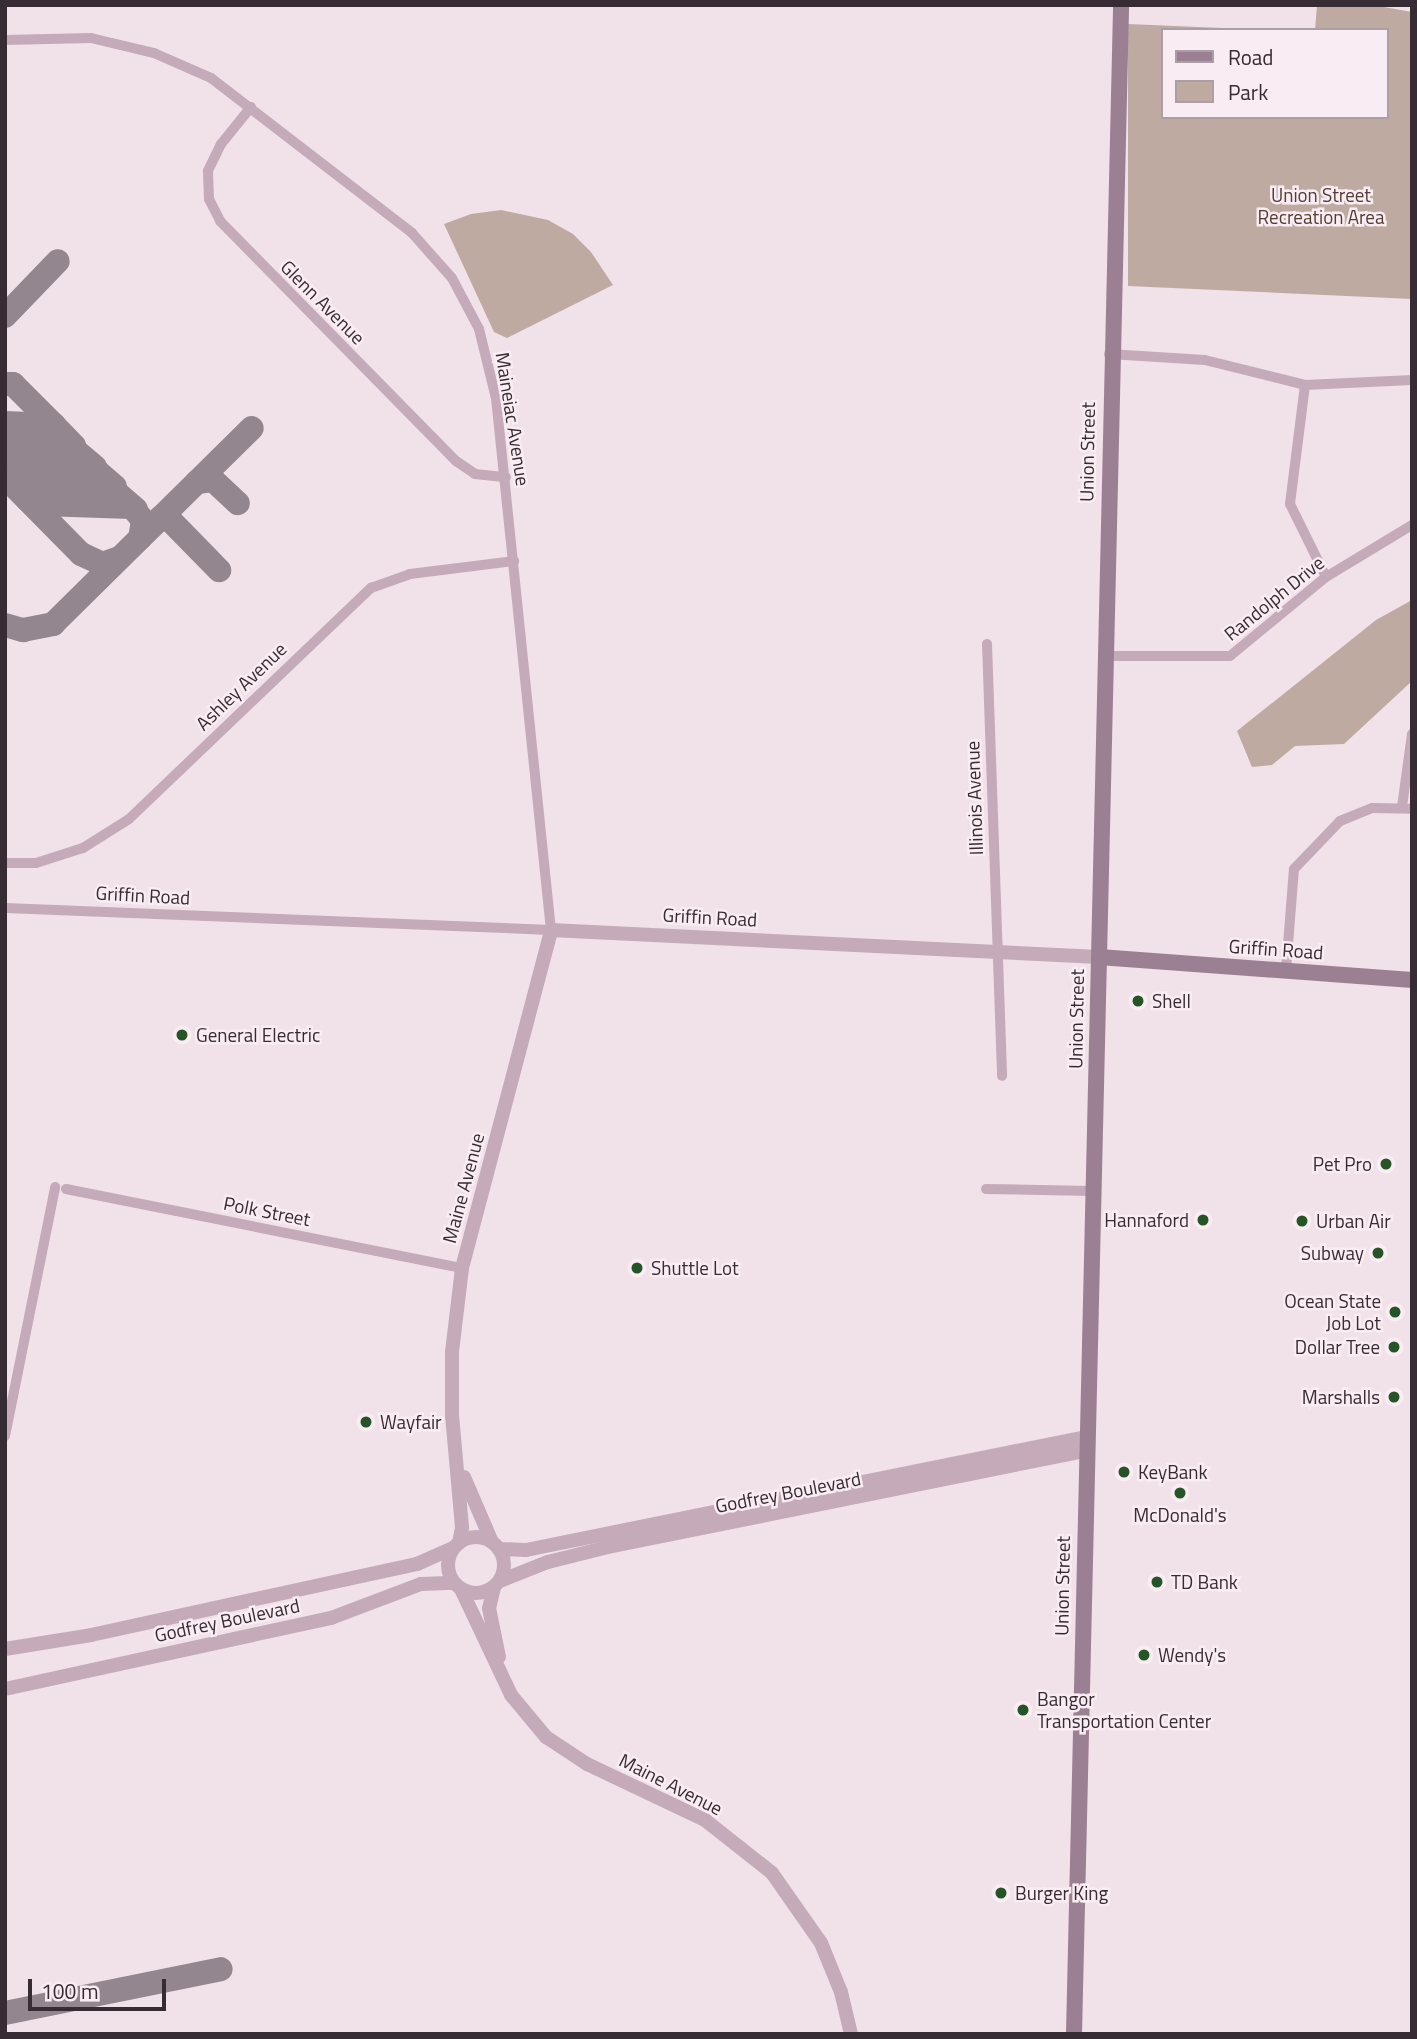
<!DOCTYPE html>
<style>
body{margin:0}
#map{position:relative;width:1417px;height:2039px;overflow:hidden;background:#f1e1e9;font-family:"Titillium Web",sans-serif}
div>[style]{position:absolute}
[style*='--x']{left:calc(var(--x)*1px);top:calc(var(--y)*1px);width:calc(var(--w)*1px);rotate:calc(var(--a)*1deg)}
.green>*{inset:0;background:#bfaaa2}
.taxiway>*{height:24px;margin:-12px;padding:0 12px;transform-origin:12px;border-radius:12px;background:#94868e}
.minor>*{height:10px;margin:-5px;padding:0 5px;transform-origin:5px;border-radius:5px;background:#c5abba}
.tertiary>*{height:14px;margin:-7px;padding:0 7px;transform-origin:7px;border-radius:7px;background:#c5abba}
.tertiary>.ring{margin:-7px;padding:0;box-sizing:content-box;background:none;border:14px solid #c5abba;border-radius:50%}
.secondary>*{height:16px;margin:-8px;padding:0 8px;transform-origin:8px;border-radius:8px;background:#9b7f93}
.dots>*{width:19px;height:19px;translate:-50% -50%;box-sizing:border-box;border:4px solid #f9edf3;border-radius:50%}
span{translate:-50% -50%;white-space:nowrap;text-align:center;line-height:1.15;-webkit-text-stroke:5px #f9edf3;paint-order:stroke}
.park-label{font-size:19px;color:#533c32}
.street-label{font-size:19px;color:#372b34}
.poi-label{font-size:19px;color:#372b34}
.left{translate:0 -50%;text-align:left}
.right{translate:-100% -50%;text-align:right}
.frame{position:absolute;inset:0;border:7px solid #372b34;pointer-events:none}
.legend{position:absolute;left:1161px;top:28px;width:228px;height:91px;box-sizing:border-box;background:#f9edf3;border:2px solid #ab9fa7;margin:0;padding:9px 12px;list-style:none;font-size:21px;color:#372b34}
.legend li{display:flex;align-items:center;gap:14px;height:35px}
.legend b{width:35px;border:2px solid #ab9fa7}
.scale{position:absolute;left:28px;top:1979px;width:138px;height:32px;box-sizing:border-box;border:4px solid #372b34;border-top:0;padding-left:9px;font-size:21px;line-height:24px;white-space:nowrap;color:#372b34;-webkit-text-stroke:5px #f9edf3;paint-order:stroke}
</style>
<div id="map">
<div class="green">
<div style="clip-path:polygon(1317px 5px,1373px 5px,1412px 12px,1412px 299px,1128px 286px,1128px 24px,1269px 30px,1163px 30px,1163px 117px,1387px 117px,1387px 30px,1315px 30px)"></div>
<div style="clip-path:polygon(501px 210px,548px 220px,573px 234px,591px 252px,613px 285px,507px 338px,494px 332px,444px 224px,471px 214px)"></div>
<div style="clip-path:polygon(1412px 600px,1412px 681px,1344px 744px,1295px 746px,1272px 765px,1252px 767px,1237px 731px,1376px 620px)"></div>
</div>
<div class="taxiway">
<div style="--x:5;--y:316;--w:76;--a:-46.1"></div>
<div style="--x:5;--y:384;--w:8;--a:0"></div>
<div style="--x:13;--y:384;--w:58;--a:45"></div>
<div style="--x:5;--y:423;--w:49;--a:2.3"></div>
<div style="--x:54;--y:425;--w:29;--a:46"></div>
<div style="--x:5;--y:444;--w:64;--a:0.9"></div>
<div style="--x:69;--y:445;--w:34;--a:40"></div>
<div style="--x:5;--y:462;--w:85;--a:2"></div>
<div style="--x:90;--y:465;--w:33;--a:41"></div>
<div style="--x:5;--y:477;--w:108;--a:45.4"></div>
<div style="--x:81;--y:554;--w:23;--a:25"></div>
<div style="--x:102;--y:564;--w:18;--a:-19"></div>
<div style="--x:7;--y:479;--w:14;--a:17"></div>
<div style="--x:20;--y:483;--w:88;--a:1.3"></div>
<div style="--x:108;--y:485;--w:37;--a:41"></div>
<div style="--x:197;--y:482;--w:16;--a:-7"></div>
<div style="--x:213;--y:480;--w:34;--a:43"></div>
<div style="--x:27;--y:499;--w:15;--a:20"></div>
<div style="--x:41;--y:504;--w:91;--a:1.9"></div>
<div style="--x:132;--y:507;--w:17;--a:50"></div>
<div style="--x:143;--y:520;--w:18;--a:99"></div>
<div style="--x:161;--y:517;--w:11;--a:22"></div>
<div style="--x:171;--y:521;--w:69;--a:45.6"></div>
<div style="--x:5;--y:625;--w:19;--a:16"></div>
<div style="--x:23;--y:630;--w:31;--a:-11"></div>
<div style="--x:53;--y:624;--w:279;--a:-44.6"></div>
<div style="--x:5;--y:2013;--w:220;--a:-11.5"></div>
</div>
<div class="minor">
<div style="--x:5;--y:40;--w:86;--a:-1.3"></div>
<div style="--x:91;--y:38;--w:65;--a:13.4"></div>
<div style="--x:154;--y:53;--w:62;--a:23.7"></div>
<div style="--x:211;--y:78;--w:254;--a:37.6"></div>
<div style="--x:412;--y:233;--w:60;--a:48.4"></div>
<div style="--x:452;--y:278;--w:58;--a:62.1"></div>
<div style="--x:479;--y:329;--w:71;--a:76.2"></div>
<div style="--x:496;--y:398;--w:535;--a:84.1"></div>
<div style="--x:551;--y:930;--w:546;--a:-177.69"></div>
<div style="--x:251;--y:107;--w:48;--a:129"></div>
<div style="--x:221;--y:144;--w:30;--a:116"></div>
<div style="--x:208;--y:171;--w:28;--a:88"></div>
<div style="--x:209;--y:199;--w:25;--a:63"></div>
<div style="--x:220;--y:221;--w:337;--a:45.5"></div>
<div style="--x:456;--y:461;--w:23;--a:34"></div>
<div style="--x:475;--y:474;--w:31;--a:6"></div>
<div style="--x:1109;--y:354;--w:96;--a:3.6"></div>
<div style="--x:1205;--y:360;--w:103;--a:14"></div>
<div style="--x:1305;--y:385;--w:107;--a:-2.7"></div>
<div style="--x:1305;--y:385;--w:120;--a:97.2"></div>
<div style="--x:1290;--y:504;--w:81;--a:63.7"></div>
<div style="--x:987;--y:644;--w:432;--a:88"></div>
<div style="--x:1105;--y:656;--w:125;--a:0"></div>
<div style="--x:1230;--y:656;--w:124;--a:-39.5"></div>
<div style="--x:1326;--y:577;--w:100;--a:-31.2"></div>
<div style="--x:1402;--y:807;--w:74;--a:-82.2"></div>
<div style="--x:5;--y:863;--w:31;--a:0"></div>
<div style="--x:36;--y:863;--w:49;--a:-17.7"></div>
<div style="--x:83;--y:848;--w:54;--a:-32.2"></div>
<div style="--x:129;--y:819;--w:335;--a:-43.7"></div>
<div style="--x:371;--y:588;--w:41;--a:-19.7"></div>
<div style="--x:410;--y:574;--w:105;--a:-7.1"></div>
<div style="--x:1286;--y:970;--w:101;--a:-85.5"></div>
<div style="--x:1294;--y:869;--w:66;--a:-46.2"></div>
<div style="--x:1340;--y:821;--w:35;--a:-22"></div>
<div style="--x:1373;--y:808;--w:39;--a:1"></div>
<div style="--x:66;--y:1189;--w:404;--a:11.3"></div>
<div style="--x:986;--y:1189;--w:106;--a:1.1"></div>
<div style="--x:5;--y:1436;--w:254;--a:-78.6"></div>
</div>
<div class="tertiary">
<div style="--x:464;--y:1477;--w:71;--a:66.7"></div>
<div class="ring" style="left:448px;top:1537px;width:42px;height:42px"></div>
<div style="--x:459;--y:1543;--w:16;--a:-79"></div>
<div style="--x:462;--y:1527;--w:113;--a:-95.1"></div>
<div style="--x:452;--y:1414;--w:62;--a:-90"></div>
<div style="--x:452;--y:1352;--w:85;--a:-83.2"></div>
<div style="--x:462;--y:1268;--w:350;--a:-75.2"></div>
<div style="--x:551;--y:930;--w:549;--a:2.82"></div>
<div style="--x:499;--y:1549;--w:27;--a:2"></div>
<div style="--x:526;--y:1550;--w:571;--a:-11.41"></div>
<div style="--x:500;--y:1581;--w:52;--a:-21.6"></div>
<div style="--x:548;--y:1562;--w:62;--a:-14"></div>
<div style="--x:608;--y:1547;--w:488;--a:-11.4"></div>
<div style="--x:494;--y:1587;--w:22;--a:103"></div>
<div style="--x:489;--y:1608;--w:50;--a:78.5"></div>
<div style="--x:461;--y:1589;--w:117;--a:64.7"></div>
<div style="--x:511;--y:1695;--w:55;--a:50.2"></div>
<div style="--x:546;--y:1737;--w:49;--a:33.4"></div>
<div style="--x:587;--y:1764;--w:131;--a:25.4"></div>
<div style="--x:705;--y:1820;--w:85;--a:38.3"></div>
<div style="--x:772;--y:1873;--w:85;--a:55"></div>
<div style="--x:821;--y:1943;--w:53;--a:67.8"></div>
<div style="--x:841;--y:1992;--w:43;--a:76.6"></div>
<div style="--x:5;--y:1649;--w:87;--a:-9.2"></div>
<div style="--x:91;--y:1635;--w:334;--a:-12.3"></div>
<div style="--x:417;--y:1564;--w:39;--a:-24"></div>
<div style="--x:5;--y:1689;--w:334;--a:-12.3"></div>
<div style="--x:331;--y:1618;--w:96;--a:-20.7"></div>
<div style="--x:421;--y:1584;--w:33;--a:-2"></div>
</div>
<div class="secondary">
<div style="--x:1099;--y:957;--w:314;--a:4.2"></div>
<div style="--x:1074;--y:2034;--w:2030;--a:-88.67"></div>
</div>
<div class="dots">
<div style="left:1138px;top:1001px;background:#255426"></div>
<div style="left:182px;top:1035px;background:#255426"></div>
<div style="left:1386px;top:1164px;background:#255426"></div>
<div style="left:1203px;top:1220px;background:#255426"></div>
<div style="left:1302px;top:1221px;background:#255426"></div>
<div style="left:1378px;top:1253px;background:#255426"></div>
<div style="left:637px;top:1268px;background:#255426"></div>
<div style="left:1395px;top:1312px;background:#255426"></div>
<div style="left:1394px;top:1347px;background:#255426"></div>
<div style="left:1394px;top:1397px;background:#255426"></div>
<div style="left:366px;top:1422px;background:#255426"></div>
<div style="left:1124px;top:1472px;background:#255426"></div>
<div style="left:1180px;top:1493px;background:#255426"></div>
<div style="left:1157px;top:1582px;background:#255426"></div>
<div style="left:1144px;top:1655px;background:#255426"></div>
<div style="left:1023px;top:1710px;background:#255426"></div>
<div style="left:1001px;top:1893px;background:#255426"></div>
</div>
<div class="park-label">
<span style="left:1321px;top:206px">Union Street<br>Recreation Area</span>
</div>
<div class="street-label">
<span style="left:323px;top:302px;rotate:45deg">Glenn Avenue</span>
<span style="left:513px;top:419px;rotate:81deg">Maineiac Avenue</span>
<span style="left:1087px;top:452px;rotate:-89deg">Union Street</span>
<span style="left:1274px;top:598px;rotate:-39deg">Randolph Drive</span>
<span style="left:241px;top:686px;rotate:-44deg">Ashley Avenue</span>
<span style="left:974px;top:798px;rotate:-92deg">Illinois Avenue</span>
<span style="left:143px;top:895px;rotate:3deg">Griffin Road</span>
<span style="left:710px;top:917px;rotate:3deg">Griffin Road</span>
<span style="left:1276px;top:949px;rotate:4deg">Griffin Road</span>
<span style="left:1076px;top:1019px;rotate:-89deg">Union Street</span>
<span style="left:463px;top:1188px;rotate:-75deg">Maine Avenue</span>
<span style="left:267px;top:1211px;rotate:11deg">Polk Street</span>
<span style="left:788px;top:1492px;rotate:-11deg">Godfrey Boulevard</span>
<span style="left:1062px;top:1586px;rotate:-89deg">Union Street</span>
<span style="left:227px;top:1620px;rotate:-12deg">Godfrey Boulevard</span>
<span style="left:671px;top:1784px;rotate:27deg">Maine Avenue</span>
</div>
<div class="poi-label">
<span class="left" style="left:1152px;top:1001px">Shell</span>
<span class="left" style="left:196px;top:1035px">General Electric</span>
<span class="right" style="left:1372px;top:1164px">Pet Pro</span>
<span class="right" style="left:1189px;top:1220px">Hannaford</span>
<span class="left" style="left:1316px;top:1221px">Urban Air</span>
<span class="right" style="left:1364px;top:1253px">Subway</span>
<span class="left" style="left:651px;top:1268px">Shuttle Lot</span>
<span class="right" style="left:1381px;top:1312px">Ocean State<br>Job Lot</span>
<span class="right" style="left:1380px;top:1347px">Dollar Tree</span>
<span class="right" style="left:1380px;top:1397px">Marshalls</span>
<span class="left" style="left:380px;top:1422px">Wayfair</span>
<span class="left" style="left:1138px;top:1472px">KeyBank</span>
<span style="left:1180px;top:1515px">McDonald's</span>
<span class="left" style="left:1171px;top:1582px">TD Bank</span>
<span class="left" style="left:1158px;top:1655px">Wendy's</span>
<span class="left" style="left:1037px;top:1710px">Bangor<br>Transportation Center</span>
<span class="left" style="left:1015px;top:1893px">Burger King</span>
</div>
<div class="frame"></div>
<ul class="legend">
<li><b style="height:9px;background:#9b7f93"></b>Road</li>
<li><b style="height:19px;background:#bfaaa2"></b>Park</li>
</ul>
<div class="scale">100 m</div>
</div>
